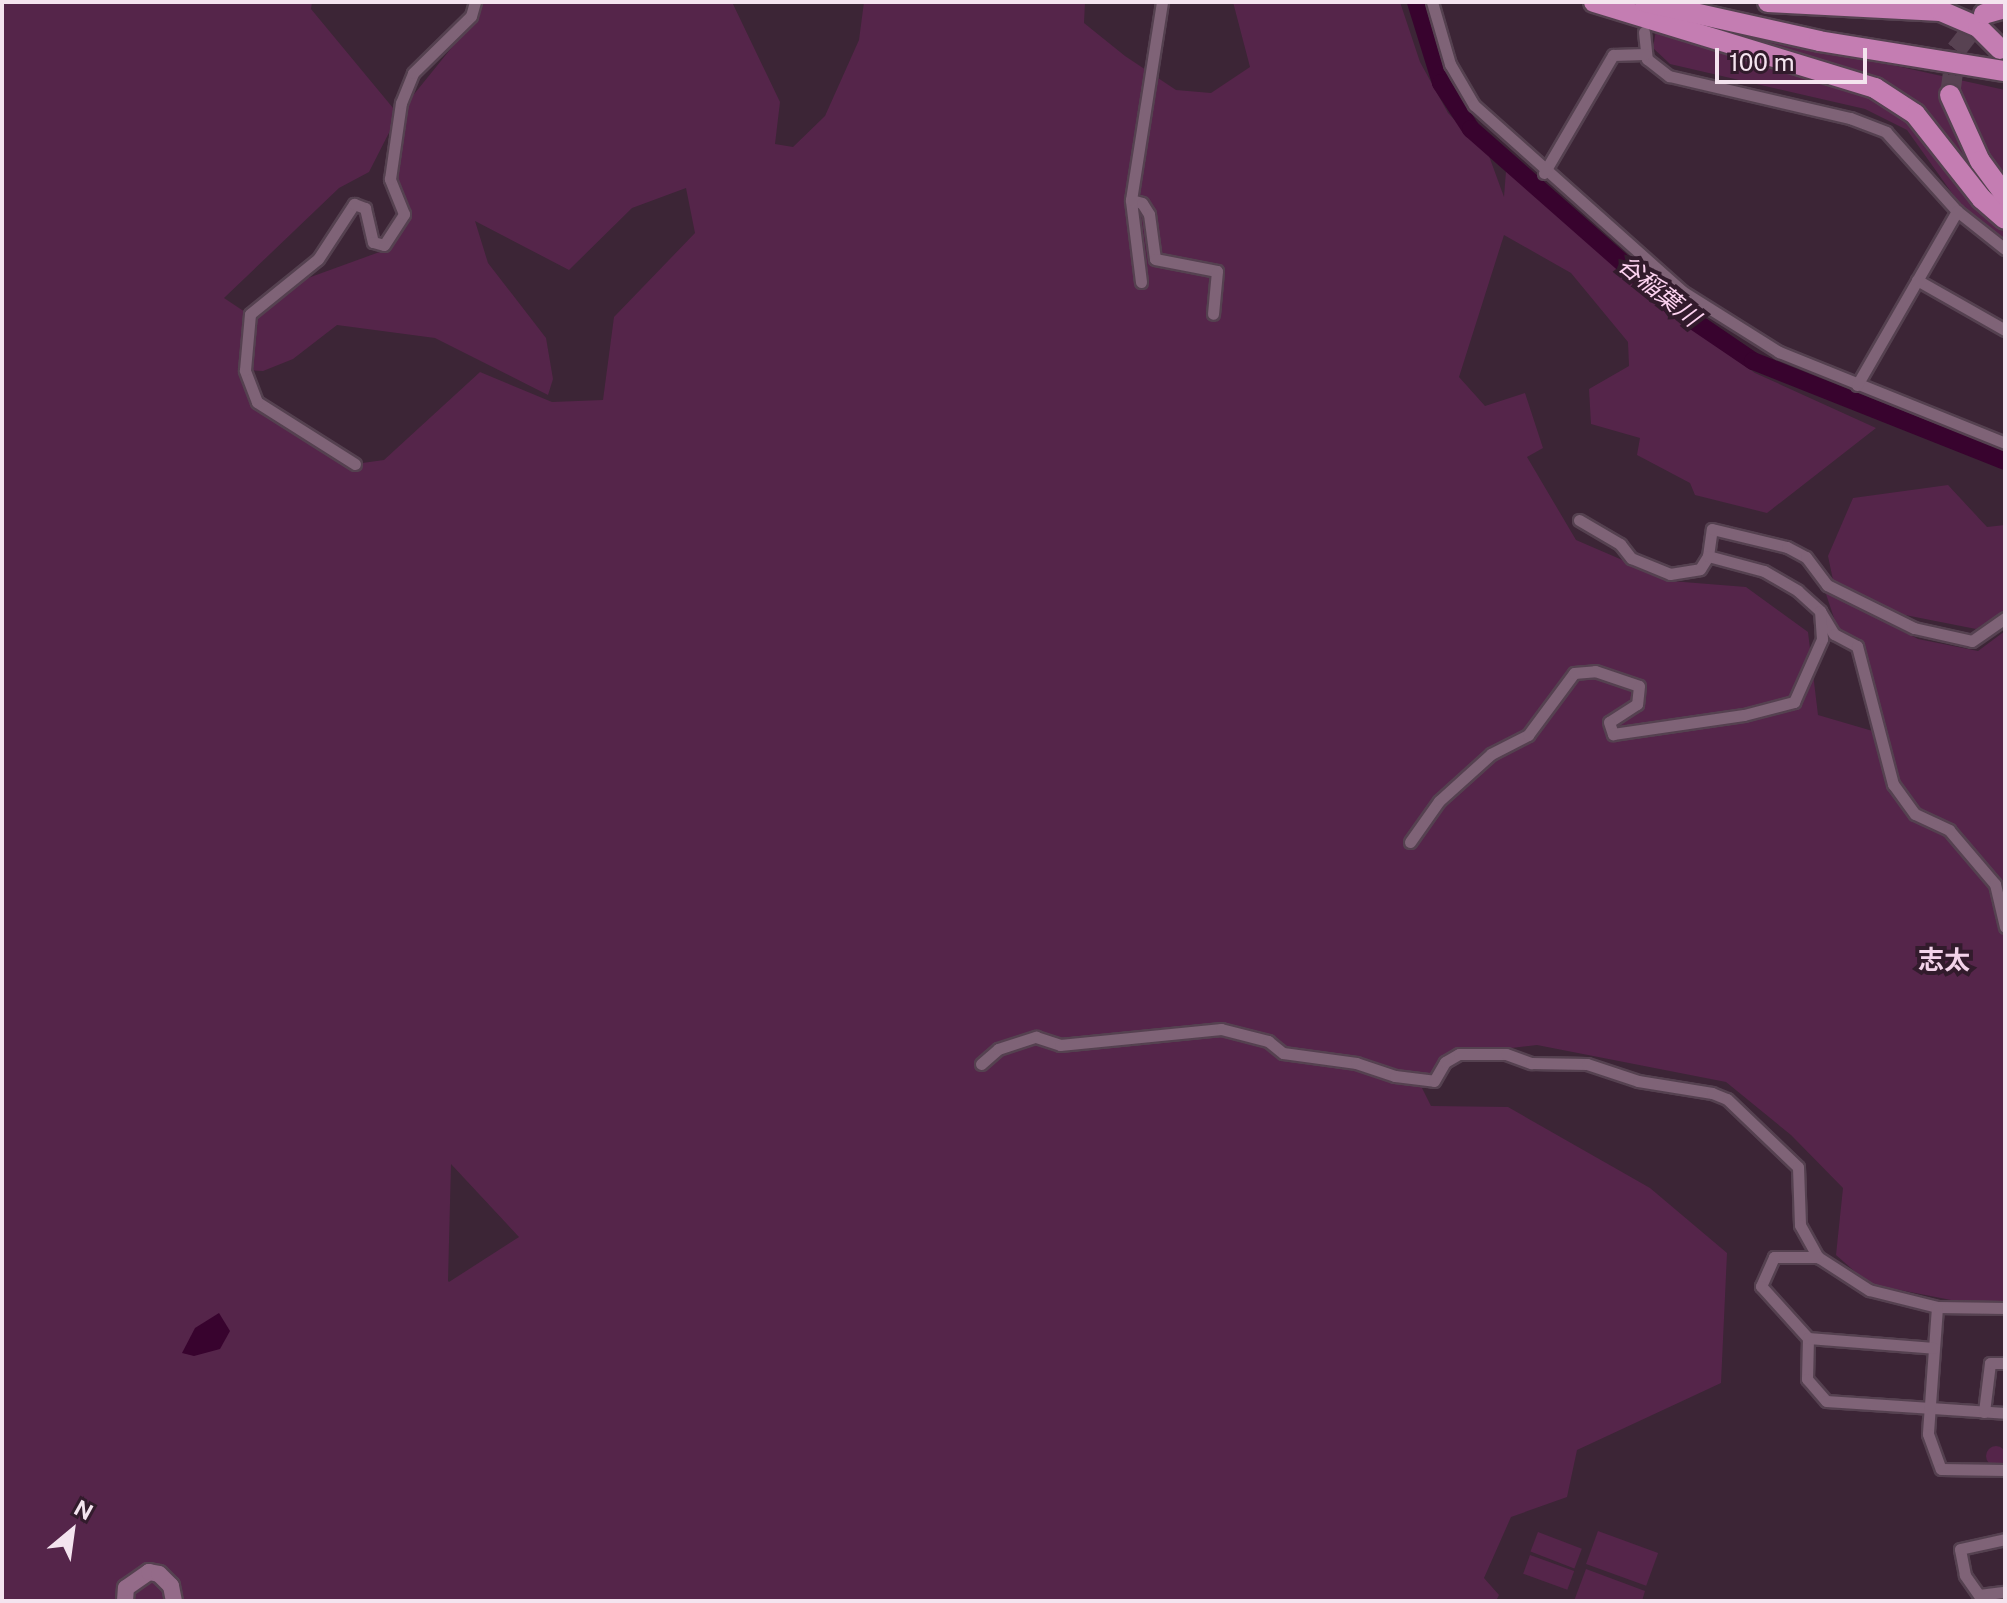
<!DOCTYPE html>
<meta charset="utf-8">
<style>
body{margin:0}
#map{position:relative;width:2007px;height:1603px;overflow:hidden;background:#3c2536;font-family:"Public Sans","Noto Sans JP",sans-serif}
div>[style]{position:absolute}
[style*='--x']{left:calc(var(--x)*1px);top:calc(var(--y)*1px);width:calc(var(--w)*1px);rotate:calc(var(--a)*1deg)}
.green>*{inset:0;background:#55254a;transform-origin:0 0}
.round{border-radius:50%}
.water>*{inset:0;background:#38032e}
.river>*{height:18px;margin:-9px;padding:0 9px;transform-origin:9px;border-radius:9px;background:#38032e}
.highway-tunnel>*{height:20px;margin-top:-10px;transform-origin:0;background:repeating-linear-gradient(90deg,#584252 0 20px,transparent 0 30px)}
.roads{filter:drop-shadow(2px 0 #554150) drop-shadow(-2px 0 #554150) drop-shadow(0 2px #554150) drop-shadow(0 -2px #554150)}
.street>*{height:11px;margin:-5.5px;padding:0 5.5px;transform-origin:5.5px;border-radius:5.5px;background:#7f6377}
.secondary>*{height:16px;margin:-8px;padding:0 8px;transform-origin:8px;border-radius:8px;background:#946b89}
.highway>*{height:20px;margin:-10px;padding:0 10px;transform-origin:10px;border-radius:10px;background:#c47db2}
span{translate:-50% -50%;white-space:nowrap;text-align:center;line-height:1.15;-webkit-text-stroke:8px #321b2c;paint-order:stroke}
.water-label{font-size:24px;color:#fdd3f1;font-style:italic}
.quarter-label{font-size:26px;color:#f3d3ea;font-weight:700}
.frame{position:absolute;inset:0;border:4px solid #f4e4ef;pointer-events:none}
.north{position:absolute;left:32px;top:1491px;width:80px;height:80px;-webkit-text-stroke:6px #321b2c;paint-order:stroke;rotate:29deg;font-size:22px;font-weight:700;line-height:32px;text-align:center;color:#f4e4ef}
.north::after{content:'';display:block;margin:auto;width:28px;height:36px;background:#f4e4ef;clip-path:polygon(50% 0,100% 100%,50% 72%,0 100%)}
.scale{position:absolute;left:1715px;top:48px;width:152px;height:36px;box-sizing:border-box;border:4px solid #f4e4ef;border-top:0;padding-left:10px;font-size:24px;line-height:28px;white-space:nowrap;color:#f4e4ef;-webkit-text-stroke:6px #321b2c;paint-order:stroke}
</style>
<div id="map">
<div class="green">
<div style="clip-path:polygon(evenodd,2px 2px,312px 2px,311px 9px,398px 114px,474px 20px,482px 2px,732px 2px,780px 102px,775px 144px,793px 147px,825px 116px,859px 40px,864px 2px,1085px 2px,1084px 23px,1125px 56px,1176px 90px,1211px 93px,1250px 67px,1233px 2px,1400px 2px,1420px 62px,1448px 113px,1489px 156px,1504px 197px,1506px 171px,1671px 314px,1755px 373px,1876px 428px,1767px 513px,1695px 495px,1690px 483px,1637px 455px,1640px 438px,1591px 424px,1589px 389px,1629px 366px,1628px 342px,1571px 273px,1504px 235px,1459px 377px,1485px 406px,1525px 393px,1543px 448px,1527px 457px,1576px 540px,1671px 581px,1746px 587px,1808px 632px,1818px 715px,1876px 732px,1873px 684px,1839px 633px,1825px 591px,1918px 639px,1978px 651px,2005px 631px,2005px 1302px,1951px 1300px,1869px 1284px,1836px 1255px,1843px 1188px,1791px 1135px,1726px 1082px,1537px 1045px,1469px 1053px,1422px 1088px,1431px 1106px,1508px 1107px,1650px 1188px,1727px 1253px,1721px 1383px,1577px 1450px,1567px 1497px,1511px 1517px,1484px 1578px,1499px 1595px,1496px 1601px,2px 1601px,2px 2px,397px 117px,389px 187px,408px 212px,385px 250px,308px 278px,251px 316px,224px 298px,339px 188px,369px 172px,397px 117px,2px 2px,686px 188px,695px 233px,614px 317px,603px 400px,552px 402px,480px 372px,384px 460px,355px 464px,257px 402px,243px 385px,239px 369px,248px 325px,245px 370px,263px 371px,293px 359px,337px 325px,435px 338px,548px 395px,553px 379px,546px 338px,488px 263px,475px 221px,569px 270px,632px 208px,686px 188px,2px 2px,451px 1164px,519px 1237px,449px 1282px,448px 1281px,451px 1164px)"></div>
<div style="clip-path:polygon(1680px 18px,2005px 90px,2005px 215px,1921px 113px)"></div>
<div style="clip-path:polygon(1656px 30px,1879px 96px,1917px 123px,2005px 225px,2005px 240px,1959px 203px,1907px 130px,1865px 109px,1670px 64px,1653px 48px)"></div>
<div style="clip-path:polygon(1948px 485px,1987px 527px,2005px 525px,2005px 610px,1976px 629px,1900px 614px,1833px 580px,1828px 556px,1853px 498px)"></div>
<div class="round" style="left:1986px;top:1446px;width:20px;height:20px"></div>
<div style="left:1598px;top:1531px;width:64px;height:35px;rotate:20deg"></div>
<div style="left:1538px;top:1532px;width:47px;height:21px;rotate:21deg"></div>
<div style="left:1530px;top:1555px;width:47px;height:20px;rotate:20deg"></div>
<div style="clip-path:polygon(1586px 1569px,1645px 1591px,1642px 1601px,1574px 1601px)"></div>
</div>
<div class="water">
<div style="clip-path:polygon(219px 1313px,230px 1331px,220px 1349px,194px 1356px,182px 1353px,195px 1328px)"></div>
</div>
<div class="river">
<div style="--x:1416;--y:2;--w:85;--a:72.8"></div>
<div style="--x:1441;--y:83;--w:55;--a:56.9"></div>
<div style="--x:1471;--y:129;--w:268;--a:41.4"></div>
<div style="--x:1672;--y:306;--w:98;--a:34.2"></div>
<div style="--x:1753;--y:361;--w:271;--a:21.6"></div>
</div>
<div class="highway-tunnel">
<div style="--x:1950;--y:95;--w:45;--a:-82.4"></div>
<div style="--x:1956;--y:50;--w:46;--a:-52.1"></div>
</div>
<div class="roads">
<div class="street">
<div style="--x:1432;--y:2;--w:65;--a:73.8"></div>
<div style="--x:1450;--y:64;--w:48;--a:59.7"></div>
<div style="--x:1474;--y:105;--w:279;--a:41.8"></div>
<div style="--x:1682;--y:291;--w:115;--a:32.2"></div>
<div style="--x:1779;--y:352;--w:244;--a:21.9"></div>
<div style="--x:1644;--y:32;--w:27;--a:84"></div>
<div style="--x:1647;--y:59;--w:28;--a:38"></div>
<div style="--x:1669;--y:76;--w:186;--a:13.1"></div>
<div style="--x:1850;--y:118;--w:39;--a:21"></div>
<div style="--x:1886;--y:132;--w:106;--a:48.1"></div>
<div style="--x:1957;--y:211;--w:61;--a:38.4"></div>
<div style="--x:1544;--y:173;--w:137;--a:-59.7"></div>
<div style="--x:1613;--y:55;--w:32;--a:-2"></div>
<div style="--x:1131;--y:200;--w:11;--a:15"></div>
<div style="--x:1142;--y:203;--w:13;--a:58"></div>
<div style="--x:1149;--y:214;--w:45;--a:82.4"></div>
<div style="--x:1155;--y:259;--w:63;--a:11"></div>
<div style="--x:1217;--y:271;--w:43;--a:95.3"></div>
<div style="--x:1917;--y:280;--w:101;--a:29.6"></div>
<div style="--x:1141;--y:282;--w:83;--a:-97"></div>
<div style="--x:1131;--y:200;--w:200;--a:-81.1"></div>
<div style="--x:1857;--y:385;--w:201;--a:-60.1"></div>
<div style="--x:355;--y:464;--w:116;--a:-147.7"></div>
<div style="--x:257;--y:402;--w:34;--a:-111"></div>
<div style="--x:245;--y:370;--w:56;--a:-84.9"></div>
<div style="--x:250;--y:314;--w:87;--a:-39"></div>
<div style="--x:318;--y:259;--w:66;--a:-56.8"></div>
<div style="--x:354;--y:204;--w:12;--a:20"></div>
<div style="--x:365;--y:208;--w:35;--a:77"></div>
<div style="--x:373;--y:242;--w:11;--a:15"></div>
<div style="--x:384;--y:245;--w:37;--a:-57"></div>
<div style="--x:404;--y:214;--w:38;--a:-112"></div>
<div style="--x:390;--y:179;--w:77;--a:-81.8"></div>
<div style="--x:401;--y:103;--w:32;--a:-68"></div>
<div style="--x:413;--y:73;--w:81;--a:-44.5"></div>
<div style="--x:471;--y:16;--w:15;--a:-74"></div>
<div style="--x:1579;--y:520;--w:48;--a:30.3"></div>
<div style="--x:1620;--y:544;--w:18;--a:52"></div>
<div style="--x:1631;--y:558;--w:42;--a:22.3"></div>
<div style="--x:1670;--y:574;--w:30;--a:-9"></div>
<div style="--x:1700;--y:569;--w:15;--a:-58"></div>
<div style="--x:1708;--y:556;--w:27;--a:-82"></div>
<div style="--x:1712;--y:529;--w:77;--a:13.5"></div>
<div style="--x:1787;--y:547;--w:21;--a:28"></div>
<div style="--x:1806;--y:557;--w:35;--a:53"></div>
<div style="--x:1827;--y:585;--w:97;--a:26.3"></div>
<div style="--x:1914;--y:628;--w:59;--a:12.6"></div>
<div style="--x:1972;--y:641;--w:40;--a:-34.9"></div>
<div style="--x:1708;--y:556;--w:58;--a:15"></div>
<div style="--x:1764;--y:571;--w:39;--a:30"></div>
<div style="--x:1798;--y:591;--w:30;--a:42"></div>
<div style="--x:1820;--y:611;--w:27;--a:59"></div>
<div style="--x:1834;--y:634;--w:26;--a:28"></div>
<div style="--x:1857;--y:646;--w:143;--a:75.4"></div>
<div style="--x:1893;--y:784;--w:37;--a:54"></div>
<div style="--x:1915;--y:814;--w:38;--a:25"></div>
<div style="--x:1949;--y:830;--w:71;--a:49.6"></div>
<div style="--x:1995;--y:884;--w:44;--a:76.9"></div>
<div style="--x:1410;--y:842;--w:50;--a:-54.7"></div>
<div style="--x:1439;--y:801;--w:70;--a:-42.1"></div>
<div style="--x:1491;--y:754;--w:42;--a:-27.2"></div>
<div style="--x:1528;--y:735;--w:77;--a:-53.4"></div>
<div style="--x:1574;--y:673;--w:21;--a:-5"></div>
<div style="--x:1595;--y:671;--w:46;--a:18.8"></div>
<div style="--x:1639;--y:686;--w:18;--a:96"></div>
<div style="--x:1637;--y:704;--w:33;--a:147"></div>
<div style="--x:1609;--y:722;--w:13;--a:72"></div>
<div style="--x:1613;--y:734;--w:132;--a:-8.3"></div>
<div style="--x:1744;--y:715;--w:52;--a:-14.6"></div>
<div style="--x:1794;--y:702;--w:69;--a:-66"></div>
<div style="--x:1822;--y:639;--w:28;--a:-94"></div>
<div style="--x:981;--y:1064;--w:23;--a:-41"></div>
<div style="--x:998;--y:1049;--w:40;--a:-18"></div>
<div style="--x:1036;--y:1037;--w:25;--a:18"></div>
<div style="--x:1060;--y:1045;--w:162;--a:-5.7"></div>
<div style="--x:1221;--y:1029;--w:49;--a:14.3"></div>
<div style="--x:1268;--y:1041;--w:19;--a:39"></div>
<div style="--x:1283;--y:1053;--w:74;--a:7.8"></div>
<div style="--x:1356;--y:1063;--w:41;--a:18.4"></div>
<div style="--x:1395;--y:1076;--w:39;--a:7"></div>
<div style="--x:1434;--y:1081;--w:22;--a:-60"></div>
<div style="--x:1445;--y:1062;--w:16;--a:-30"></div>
<div style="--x:1459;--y:1054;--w:47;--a:0"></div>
<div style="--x:1506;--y:1054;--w:27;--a:20"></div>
<div style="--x:1531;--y:1063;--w:56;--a:1"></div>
<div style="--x:1587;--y:1064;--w:54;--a:18.4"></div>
<div style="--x:1638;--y:1081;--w:75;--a:9.2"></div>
<div style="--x:1712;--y:1093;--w:16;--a:22"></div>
<div style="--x:1727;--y:1099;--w:98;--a:43.8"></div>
<div style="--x:1798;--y:1167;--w:58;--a:88"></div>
<div style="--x:1800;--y:1225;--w:37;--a:61"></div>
<div style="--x:1818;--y:1257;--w:61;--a:32.9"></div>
<div style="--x:1869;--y:1290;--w:70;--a:14"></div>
<div style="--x:1937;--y:1307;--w:68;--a:0.8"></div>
<div style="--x:1818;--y:1257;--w:44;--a:180"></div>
<div style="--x:1774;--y:1257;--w:32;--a:114"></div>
<div style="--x:1761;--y:1286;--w:70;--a:47.9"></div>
<div style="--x:1808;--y:1338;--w:41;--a:91.4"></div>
<div style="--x:1807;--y:1379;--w:29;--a:49"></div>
<div style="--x:1826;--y:1401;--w:179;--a:3.8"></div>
<div style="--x:1937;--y:1307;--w:127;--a:94.1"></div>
<div style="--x:1928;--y:1434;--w:37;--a:70"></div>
<div style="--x:1941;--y:1469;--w:64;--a:0.9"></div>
<div style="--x:1808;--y:1338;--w:126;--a:4.5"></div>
<div style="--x:1984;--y:1412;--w:49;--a:-83"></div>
<div style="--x:1990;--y:1363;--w:15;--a:0"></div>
<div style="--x:1979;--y:1595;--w:26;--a:-7"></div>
<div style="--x:1983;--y:1601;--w:32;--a:-125"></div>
<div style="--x:1965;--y:1575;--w:26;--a:-101"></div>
<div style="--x:1960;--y:1549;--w:46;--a:-12.5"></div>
</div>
<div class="secondary">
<div style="--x:125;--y:1601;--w:13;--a:-86"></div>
<div style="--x:126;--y:1588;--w:28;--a:-35"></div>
<div style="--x:149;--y:1572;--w:10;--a:11"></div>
<div style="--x:159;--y:1574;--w:17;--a:45"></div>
<div style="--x:171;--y:1586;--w:15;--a:79"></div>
</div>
<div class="highway">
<div style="--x:1594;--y:2;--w:294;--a:17"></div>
<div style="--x:1875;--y:88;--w:48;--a:33"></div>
<div style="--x:1915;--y:114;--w:108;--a:51.8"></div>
<div style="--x:1982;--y:199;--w:30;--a:41"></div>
<div style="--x:1645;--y:2;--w:178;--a:12.6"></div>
<div style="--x:1819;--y:41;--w:188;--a:9.2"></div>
<div style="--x:1768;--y:2;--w:173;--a:3"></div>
<div style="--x:1941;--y:11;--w:40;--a:23.4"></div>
<div style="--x:1978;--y:27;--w:31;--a:45"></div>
<div style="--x:1984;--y:14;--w:22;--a:-16"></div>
<div style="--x:1950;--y:95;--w:72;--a:65.6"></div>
<div style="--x:1980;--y:161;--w:42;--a:53.7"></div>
</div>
</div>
<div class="water-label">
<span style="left:1659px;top:291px;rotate:39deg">谷稲葉川</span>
</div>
<div class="quarter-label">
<span style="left:1944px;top:960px">志太</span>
</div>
<div class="frame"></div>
<div class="north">N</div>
<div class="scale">100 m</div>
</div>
